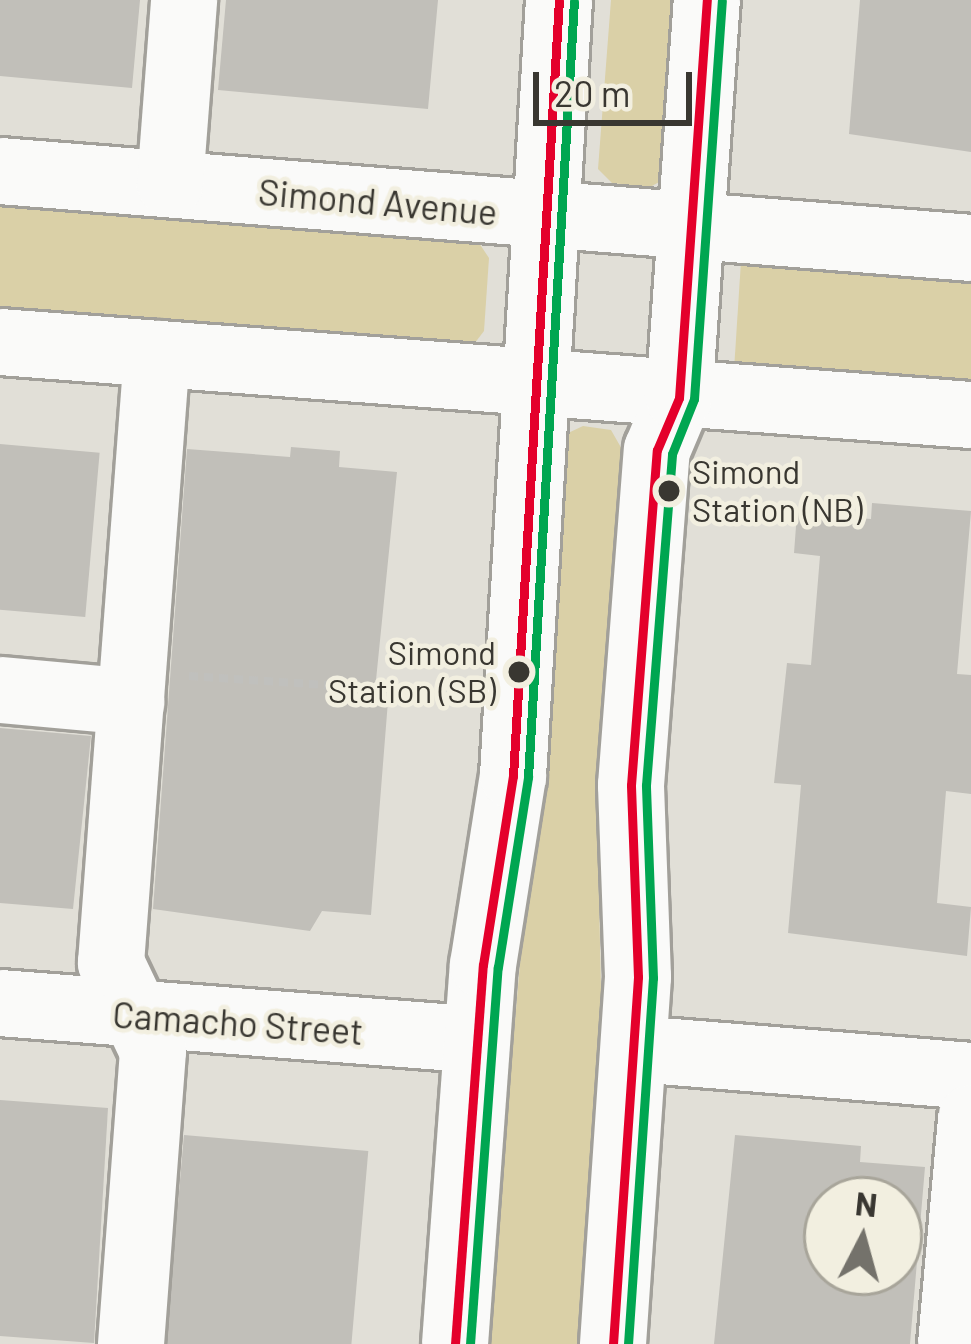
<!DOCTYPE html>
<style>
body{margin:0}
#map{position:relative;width:971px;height:1344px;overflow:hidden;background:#e1dfd7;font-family:Barlow,sans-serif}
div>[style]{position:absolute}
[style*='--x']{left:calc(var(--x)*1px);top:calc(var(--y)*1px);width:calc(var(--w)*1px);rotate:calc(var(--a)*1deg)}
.green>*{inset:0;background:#dad0a7}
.building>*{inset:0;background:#c1bfb9;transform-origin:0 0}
.path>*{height:8px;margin-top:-4px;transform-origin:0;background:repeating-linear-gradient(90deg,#c0c0bd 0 9px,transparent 0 15px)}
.roads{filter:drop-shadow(3px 0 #a2a09a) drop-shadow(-3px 0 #a2a09a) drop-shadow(0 3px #a2a09a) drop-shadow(0 -3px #a2a09a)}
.minor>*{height:66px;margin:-33px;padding:0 33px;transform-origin:33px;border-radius:33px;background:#fafaf9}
.bus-1>*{height:9px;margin:-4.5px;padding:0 4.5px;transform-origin:4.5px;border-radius:4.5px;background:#e4002b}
.bus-2>*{height:9px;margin:-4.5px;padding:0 4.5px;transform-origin:4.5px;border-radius:4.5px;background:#00a651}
.dots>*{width:33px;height:33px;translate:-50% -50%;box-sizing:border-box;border:6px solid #f2efe0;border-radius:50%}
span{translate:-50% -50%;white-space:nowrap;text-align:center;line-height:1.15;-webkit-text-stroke:9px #f2efe0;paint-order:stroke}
.bus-label{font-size:33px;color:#393731}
.left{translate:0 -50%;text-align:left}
.right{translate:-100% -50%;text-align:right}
.street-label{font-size:36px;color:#393731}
.north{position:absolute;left:803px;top:1176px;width:120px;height:120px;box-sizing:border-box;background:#f2efe0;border:3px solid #a8a59a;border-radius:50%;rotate:6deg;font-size:33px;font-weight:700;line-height:48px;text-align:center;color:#393731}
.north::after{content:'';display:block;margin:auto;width:42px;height:54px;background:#74726b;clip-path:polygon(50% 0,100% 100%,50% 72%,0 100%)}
.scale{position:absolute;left:533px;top:72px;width:159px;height:54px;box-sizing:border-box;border:6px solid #393731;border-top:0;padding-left:15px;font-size:36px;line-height:42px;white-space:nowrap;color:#393731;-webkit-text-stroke:9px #f2efe0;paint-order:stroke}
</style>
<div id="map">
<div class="green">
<div style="clip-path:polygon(611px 0,682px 0,663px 180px,650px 187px,612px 183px,598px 169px)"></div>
<div style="clip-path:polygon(0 197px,477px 240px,489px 258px,484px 331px,471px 348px,0 321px)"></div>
<div style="clip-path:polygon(741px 261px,971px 270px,971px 394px,734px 370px)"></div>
<div style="clip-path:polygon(583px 426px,611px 430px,623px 451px,597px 807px,602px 1035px,579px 1344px,487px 1344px,566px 434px)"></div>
</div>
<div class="building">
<div style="clip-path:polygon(0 0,140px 0,132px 88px,0 76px)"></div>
<div style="clip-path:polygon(226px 0,438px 0,428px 109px,218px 90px)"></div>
<div style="clip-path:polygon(860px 0,971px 0,971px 152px,849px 134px)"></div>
<div style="left:0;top:444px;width:100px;height:165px;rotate:5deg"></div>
<div style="clip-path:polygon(291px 447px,340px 451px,339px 467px,397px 472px,374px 700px,388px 701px,371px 915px,322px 911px,310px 931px,153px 909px,187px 449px,290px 457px)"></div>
<div style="clip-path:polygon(872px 503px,971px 511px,957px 674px,971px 675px,971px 794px,946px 791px,937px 903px,971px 907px,967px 956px,788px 933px,801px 785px,774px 783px,787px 663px,811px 665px,820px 556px,794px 553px,797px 513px,871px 519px)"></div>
<div style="clip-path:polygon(0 728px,91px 736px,73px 909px,0 903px)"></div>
<div style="clip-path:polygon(0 1100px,108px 1108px,94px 1343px,0 1336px)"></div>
<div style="left:184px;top:1135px;width:185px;height:210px;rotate:5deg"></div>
<div style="clip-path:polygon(evenodd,735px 1135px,861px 1146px,860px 1162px,925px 1167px,910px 1344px,714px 1344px,735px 1135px,827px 1200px,899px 1200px,899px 1272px,827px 1272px,827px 1200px)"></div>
</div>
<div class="path">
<div style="--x:189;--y:676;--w:242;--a:3.8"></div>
</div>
<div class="roads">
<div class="minor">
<div style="--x:0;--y:171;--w:974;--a:4.53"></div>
<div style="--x:170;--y:184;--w:185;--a:-85.6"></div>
<div style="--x:0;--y:342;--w:974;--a:4.3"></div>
<div style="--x:0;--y:690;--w:132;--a:5.2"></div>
<div style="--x:0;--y:1003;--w:478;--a:4.4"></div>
<div style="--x:636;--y:1049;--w:336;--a:4.6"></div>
<div style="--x:131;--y:1344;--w:294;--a:-85.7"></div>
<div style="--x:153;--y:1051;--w:98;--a:-115.5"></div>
<div style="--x:111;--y:963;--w:611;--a:-85.68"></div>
<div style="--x:455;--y:1344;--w:380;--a:-85.8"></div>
<div style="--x:483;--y:965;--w:191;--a:-81"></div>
<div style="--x:513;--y:776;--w:777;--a:-86.61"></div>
<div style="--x:613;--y:1344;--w:368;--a:-86.1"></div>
<div style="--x:638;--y:977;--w:192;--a:-92.1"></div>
<div style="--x:631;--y:785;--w:336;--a:-85.6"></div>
<div style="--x:657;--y:450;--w:56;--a:-67.1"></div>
<div style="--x:679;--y:398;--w:399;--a:-86"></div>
<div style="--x:951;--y:1344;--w:227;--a:-84.9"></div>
</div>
</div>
<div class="bus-1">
<div style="--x:455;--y:1344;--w:380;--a:-85.8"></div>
<div style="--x:483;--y:965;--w:191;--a:-81"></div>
<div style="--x:513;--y:776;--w:777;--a:-86.61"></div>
<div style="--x:613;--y:1344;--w:368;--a:-86.1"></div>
<div style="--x:638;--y:977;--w:192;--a:-92.1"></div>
<div style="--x:631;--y:785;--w:336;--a:-85.6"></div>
<div style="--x:657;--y:450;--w:56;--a:-67.1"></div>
<div style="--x:679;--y:398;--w:399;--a:-86"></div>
</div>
<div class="bus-2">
<div style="--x:470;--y:1344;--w:378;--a:-85.8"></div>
<div style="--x:498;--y:967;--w:192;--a:-81"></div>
<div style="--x:528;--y:777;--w:777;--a:-86.61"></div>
<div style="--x:628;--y:1344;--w:367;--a:-86.1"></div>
<div style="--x:653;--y:978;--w:193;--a:-92.1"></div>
<div style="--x:646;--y:785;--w:332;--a:-85.5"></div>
<div style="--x:672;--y:454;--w:59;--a:-68.2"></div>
<div style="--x:694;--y:399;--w:399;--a:-86"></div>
</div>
<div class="dots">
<div style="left:669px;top:491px;background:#393731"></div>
<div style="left:519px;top:672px;background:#393731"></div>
</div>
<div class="bus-label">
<span class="left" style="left:692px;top:491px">Simond<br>Station (NB)</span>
<span class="right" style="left:496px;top:672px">Simond<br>Station (SB)</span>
</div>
<div class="street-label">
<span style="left:378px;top:201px;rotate:5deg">Simond Avenue</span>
<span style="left:238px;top:1022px;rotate:4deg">Camacho Street</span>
</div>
<div class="north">N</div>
<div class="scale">20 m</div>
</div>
